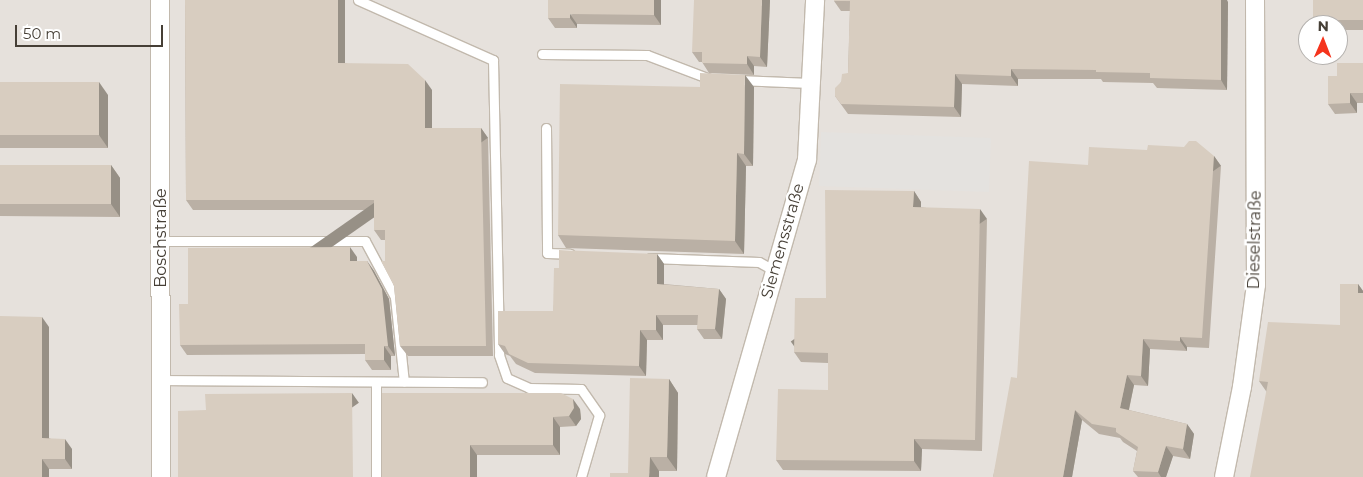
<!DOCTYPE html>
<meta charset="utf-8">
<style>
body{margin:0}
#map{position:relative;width:1363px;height:477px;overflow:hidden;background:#f3efe7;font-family:Montserrat,sans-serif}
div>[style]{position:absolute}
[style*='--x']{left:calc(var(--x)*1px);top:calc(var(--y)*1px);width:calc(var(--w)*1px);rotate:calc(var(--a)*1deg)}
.industrial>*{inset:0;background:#e6e1dc}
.parking>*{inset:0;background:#e4e2df;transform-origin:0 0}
.roads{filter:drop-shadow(1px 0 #c2b9ad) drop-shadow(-1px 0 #c2b9ad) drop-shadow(0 1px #c2b9ad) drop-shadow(0 -1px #c2b9ad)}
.lane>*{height:9px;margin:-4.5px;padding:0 4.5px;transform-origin:4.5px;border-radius:4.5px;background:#fff}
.street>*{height:18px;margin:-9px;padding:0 9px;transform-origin:9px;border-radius:9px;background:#fff}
.wall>*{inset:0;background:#bab0a5}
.shaded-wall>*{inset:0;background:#979086;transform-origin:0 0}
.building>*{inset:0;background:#d8cdc0;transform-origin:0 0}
span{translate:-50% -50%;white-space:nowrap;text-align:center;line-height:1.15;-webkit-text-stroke:5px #fff;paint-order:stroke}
.street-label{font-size:16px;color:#463f36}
.north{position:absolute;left:1298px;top:15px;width:50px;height:50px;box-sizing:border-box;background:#fff;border:1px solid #b5b2af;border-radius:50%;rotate:1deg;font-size:14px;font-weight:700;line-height:20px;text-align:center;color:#463f36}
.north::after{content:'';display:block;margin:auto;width:18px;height:22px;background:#f5341d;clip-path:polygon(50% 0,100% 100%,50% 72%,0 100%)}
.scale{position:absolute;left:15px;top:25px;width:148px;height:22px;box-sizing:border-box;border:2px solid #463f36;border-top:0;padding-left:6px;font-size:15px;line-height:18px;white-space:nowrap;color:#463f36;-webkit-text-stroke:4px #fff;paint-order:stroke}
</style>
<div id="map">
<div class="industrial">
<div style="clip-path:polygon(evenodd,0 0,1363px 0,1363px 477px,0 477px,0 0,1308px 25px,1338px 25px,1338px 55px,1308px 55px,1308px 25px)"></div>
</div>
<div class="parking">
<div style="left:821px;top:132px;width:170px;height:54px;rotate:2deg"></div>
</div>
<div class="roads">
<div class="lane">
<div style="--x:358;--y:0;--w:148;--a:24"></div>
<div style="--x:493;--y:60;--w:295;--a:88.8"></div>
<div style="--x:499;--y:355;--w:24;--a:71"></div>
<div style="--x:507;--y:378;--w:24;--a:24"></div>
<div style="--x:529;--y:388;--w:52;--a:1.1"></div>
<div style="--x:581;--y:389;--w:32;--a:55"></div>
<div style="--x:599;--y:415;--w:65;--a:106.2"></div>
<div style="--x:542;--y:54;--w:105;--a:0.5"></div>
<div style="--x:647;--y:55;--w:67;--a:20.9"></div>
<div style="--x:738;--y:80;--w:72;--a:2.4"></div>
<div style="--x:546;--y:128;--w:125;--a:89.5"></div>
<div style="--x:547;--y:253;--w:23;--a:2"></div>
<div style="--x:161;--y:241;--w:204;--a:0"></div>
<div style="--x:365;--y:241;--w:64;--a:61.8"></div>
<div style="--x:395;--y:297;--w:85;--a:84"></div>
<div style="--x:650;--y:258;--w:109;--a:2.1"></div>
<div style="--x:759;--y:262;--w:18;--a:29"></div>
<div style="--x:161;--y:380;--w:321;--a:0.4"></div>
<div style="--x:376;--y:477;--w:95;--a:-90"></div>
</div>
<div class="street">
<div style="--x:160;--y:0;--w:477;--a:89.9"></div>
<div style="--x:716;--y:477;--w:330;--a:-74"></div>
<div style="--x:807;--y:160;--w:160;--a:-87.1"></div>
<div style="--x:1224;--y:477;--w:92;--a:-78.7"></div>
<div style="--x:1242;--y:387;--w:103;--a:-82.2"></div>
<div style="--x:1256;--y:285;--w:285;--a:-90.2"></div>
</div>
</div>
<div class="wall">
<div style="clip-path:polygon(185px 0,345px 0,345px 63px,432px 90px,432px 128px,481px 128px,488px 138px,493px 356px,408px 356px,400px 346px,394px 286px,385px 261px,385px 240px,381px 240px,374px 230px,374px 210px,193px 210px,186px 200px)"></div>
<div style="clip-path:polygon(661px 0,661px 25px,577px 24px,577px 28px,555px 28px,548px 18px)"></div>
<div style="clip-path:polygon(770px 0,767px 67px,754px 66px,754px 75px,709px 73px,702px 62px,699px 62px,692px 52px)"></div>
<div style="clip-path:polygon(1363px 0,1363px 30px,1338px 30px,1338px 25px,1317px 25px,1313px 20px)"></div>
<div style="clip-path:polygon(834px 1px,1228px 2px,1227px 90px,1157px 88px,1153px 83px,1103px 82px,1101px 79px,1018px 79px,1018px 86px,962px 84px,961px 117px,848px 114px,835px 96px,841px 82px,848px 73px,850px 11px,841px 11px)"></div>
<div style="clip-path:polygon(1363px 63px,1363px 103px,1357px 103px,1357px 113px,1335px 114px,1328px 104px,1337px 76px)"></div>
<div style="clip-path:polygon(0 82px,108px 95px,108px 148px,0 148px)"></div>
<div style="clip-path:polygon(700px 87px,754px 87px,753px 166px,746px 166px,744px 254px,566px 248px,558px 235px)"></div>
<div style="clip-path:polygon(1147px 150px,1214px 156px,1221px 166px,1209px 348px,1187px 347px,1187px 351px,1150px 349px,1148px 386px,1134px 385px,1129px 410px,1187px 424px,1194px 434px,1190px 459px,1173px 456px,1166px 477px,1138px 477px,1133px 471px,1137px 451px,1123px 442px,1120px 438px,1099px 434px,1082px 420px,1072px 477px,993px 477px,1017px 378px,1088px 165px)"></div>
<div style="clip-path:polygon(0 165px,111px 165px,120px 178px,120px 217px,0 216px)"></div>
<div style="clip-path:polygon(914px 191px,921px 202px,921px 207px,987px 219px,982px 451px,922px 449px,921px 471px,783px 470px,776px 460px,828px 390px,828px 363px,801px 362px,794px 352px,826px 298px)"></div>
<div style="clip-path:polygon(657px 254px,664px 264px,664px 284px,719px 289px,726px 299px,722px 339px,704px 339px,697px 329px,698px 325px,663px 325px,663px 340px,647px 340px,646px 376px,535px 373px,516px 364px,510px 356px,505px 354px,498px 344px,553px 311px,559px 268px)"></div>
<div style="clip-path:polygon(357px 257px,357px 261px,367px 261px,374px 271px,389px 299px,395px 356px,391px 356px,391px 370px,372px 370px,365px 360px,365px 354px,187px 355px,180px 345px,188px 304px)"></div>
<div style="clip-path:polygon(1358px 284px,1363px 291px,1363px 477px,1266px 391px,1259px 381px,1340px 325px)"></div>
<div style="clip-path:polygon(49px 327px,49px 438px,72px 449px,72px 469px,49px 469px,0 477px)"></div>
<div style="clip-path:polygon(669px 379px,678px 393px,677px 471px,659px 471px,628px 473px)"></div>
<div style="clip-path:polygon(382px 393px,580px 409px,581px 419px,576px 426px,560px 427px,560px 455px,477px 455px,477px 477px)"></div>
</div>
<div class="shaded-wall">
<div style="left:338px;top:0;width:7px;height:63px"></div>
<div style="clip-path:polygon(654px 0,661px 0,661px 25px,654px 15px)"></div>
<div style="clip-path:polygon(762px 0,770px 0,767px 67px,760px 57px)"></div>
<div style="clip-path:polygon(1221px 0,1227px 0,1228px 2px,1227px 90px,1221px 80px)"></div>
<div style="clip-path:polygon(570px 14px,577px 24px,577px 28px,570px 18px)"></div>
<div style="clip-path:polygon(747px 56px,754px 66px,754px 75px,747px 64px)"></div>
<div style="clip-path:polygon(1011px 69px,1018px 79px,1018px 86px,1011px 76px)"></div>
<div style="clip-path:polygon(955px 74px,962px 84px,961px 117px,954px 107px)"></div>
<div style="clip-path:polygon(745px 75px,754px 87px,753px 166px,744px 154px)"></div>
<div style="clip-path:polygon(425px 80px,432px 90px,432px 138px,425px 128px)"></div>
<div style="clip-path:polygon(99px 82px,108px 95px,108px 148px,99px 135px)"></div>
<div style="clip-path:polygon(1350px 93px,1357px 103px,1357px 113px,1350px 103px)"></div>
<div style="left:481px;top:128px;width:12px;height:218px;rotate:55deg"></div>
<div style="clip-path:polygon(737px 153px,746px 166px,744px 254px,735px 241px)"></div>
<div style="left:1214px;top:156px;width:12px;height:182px;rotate:55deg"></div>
<div style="clip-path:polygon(111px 165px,120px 178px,120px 217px,111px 204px)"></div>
<div style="clip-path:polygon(914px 191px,921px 202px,921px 217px,913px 207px)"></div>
<div style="left:980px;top:209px;width:12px;height:231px;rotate:55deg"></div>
<div style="clip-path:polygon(350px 247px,357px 257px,357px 271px,350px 261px)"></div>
<div style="clip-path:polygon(657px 254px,664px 264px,664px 294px,657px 284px)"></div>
<div style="clip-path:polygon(367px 261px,374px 271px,389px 299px,395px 356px,388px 346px)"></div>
<div style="clip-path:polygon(1358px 284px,1363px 291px,1363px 300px,1358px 293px)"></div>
<div style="clip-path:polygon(719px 289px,726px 299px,722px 339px,715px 329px)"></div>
<div style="clip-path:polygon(656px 315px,663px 325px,663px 340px,656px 330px)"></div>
<div style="clip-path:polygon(42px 317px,49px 327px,49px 448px,42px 438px)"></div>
<div style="clip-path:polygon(640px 330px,647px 340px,646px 376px,639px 366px)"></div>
<div style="clip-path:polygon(1180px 337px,1187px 347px,1187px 351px,1180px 341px)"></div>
<div style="clip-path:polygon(1143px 339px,1150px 349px,1148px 386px,1141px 376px)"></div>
<div style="clip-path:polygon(384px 346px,391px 356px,391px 370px,384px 360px)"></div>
<div style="clip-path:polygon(1127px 375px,1134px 385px,1127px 418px,1120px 408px)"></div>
<div style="clip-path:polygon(669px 379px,678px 393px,677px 471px,667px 457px)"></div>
<div style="left:352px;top:393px;width:12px;height:84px;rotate:55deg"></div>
<div style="clip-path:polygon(573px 399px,580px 409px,581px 419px,576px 426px,569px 416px)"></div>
<div style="clip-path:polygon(1075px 410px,1082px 420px,1072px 477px,1063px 477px)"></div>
<div style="clip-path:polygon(553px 417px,560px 427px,560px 455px,553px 445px)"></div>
<div style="clip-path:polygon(1187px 424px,1194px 434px,1190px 459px,1183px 449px)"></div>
<div style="clip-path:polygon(65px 439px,72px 449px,72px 469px,65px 459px)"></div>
<div style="clip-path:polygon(914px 439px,922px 449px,921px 471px,914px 461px)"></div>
<div style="clip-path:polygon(470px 445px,477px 455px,477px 477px,470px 477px)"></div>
<div style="clip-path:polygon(1166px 446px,1173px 456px,1166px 477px,1161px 477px,1158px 472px)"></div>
<div style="clip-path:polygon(650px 457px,659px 471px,659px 477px,649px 477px)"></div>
<div style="clip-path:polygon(42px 459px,49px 469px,49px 477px,42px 477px)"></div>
</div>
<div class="building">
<div style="clip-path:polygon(185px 0,338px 0,338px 63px,408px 64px,425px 80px,425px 128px,481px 128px,486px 346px,400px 346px,394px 286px,381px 261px,385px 261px,385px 230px,374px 230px,374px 200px,186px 200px)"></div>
<div style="clip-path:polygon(548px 0,654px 0,654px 15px,570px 14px,570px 18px,548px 18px)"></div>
<div style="clip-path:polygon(694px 0,762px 0,760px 57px,747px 56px,747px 64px,702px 63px,702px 52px,692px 52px)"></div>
<div style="clip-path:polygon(834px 0,1221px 0,1221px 80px,1150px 78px,1150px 73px,1096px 72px,1096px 70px,1011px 69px,1011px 76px,955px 74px,954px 107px,841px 104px,835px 96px,835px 88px,841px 82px,842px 74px,848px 73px,850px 1px,834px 1px)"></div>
<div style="left:1313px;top:0;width:50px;height:20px"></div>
<div style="clip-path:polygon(1337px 63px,1363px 63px,1363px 93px,1350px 93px,1350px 103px,1328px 104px,1328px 76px,1337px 76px)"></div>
<div style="clip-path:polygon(700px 73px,745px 75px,744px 154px,737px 153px,735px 241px,558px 235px,560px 84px,700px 87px)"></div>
<div style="left:0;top:82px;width:99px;height:53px"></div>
<div style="clip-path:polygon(1189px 141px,1196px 141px,1214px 156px,1202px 338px,1180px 337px,1180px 341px,1143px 339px,1141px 376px,1127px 375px,1120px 408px,1187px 424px,1183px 449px,1166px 446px,1158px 472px,1133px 471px,1138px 447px,1116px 432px,1116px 428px,1092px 424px,1075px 410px,1063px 477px,993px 477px,1011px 377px,1017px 378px,1029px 161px,1088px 165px,1089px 147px,1147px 150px,1148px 145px,1184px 147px)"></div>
<div style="left:0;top:165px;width:111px;height:39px"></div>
<div style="clip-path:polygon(825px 190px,914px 191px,913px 207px,980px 209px,975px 440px,914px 439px,914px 461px,776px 460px,778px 389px,828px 390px,828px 353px,794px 352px,795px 298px,826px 298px)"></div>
<div style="clip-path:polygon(350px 247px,350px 261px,367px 261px,382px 289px,388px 346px,384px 346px,384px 360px,365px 360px,365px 344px,180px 345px,179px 304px,188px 304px,188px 248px)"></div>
<div style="clip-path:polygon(559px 250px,657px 254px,657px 284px,719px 289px,715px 329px,697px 329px,698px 315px,656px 315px,656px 330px,640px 330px,639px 366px,528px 363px,509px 354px,505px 346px,498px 344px,498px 311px,553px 311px,554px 268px,559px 268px)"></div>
<div style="clip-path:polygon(1340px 284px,1358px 284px,1358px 293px,1363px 293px,1363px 477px,1250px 477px,1268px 382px,1259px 381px,1268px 322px,1340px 325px)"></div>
<div style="clip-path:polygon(0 316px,42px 317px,42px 438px,65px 439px,65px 459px,42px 459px,42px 477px,0 477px)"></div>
<div style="clip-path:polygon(630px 378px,669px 379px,667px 457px,650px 457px,649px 477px,610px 477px,610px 473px,628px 473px)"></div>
<div style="clip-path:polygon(352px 393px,353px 477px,178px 477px,178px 411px,206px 410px,205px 394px)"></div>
<div style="clip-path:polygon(382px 393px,561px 393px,573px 399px,574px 408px,569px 416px,553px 417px,553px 445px,470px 445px,470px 477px,382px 477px)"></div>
</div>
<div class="street-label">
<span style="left:161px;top:238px;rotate:-90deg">Boschstraße</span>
<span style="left:1255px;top:240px;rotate:-89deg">Dieselstraße</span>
<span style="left:783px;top:241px;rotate:-74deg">Siemensstraße</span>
</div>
<div class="north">N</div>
<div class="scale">50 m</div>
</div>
